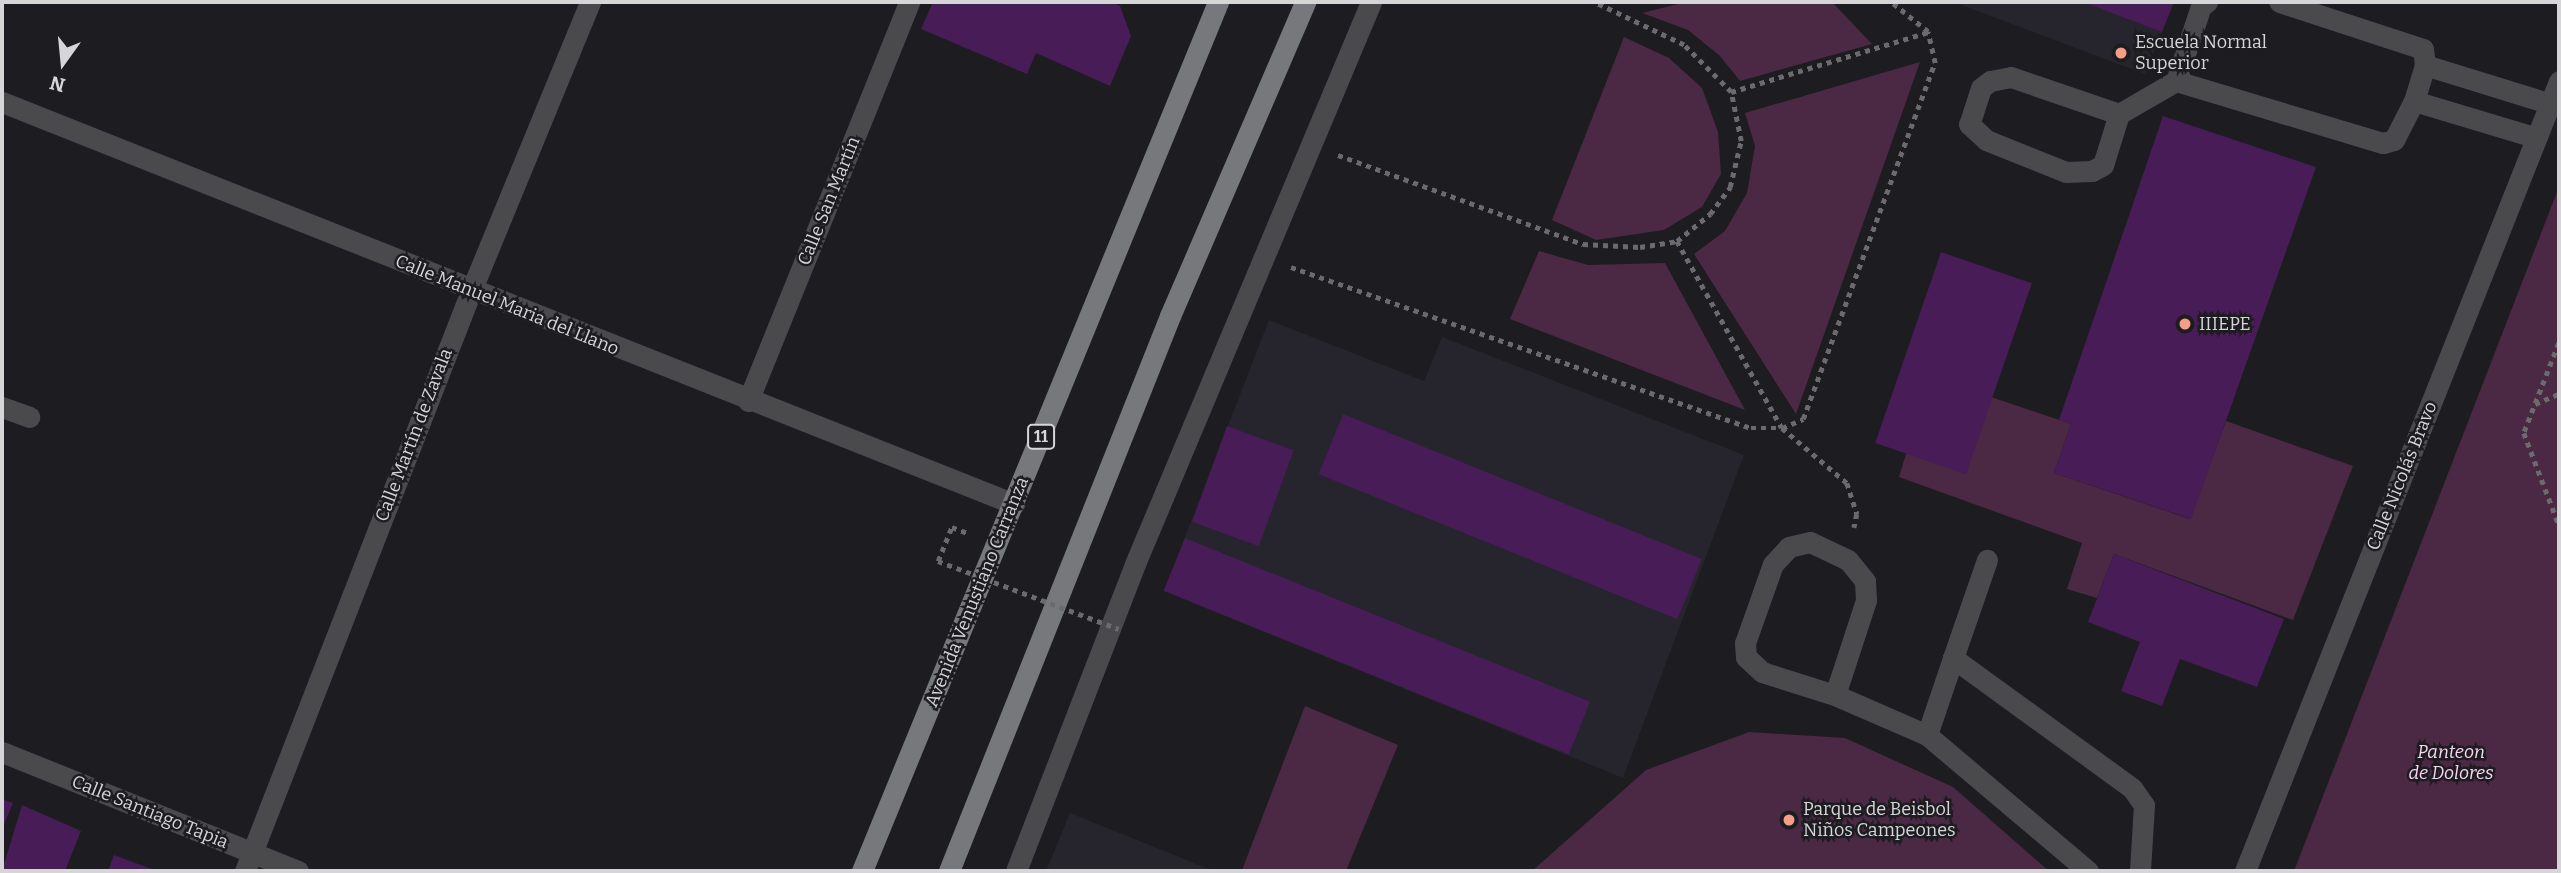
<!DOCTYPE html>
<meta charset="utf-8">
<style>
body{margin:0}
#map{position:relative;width:2561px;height:873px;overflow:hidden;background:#1d1c20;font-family:Bitter,serif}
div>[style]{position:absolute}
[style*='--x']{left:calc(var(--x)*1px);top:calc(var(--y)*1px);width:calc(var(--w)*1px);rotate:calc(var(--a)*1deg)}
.built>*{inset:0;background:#26242d}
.green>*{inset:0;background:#4b2843}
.building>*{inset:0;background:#471c57;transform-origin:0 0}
.path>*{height:4.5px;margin-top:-2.25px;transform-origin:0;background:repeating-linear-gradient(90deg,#6b6a6d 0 5px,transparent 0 10px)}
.minor>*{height:21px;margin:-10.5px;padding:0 10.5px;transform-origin:10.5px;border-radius:10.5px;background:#4a4a4d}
.major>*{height:21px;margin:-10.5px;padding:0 10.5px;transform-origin:10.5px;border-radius:10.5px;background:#77787c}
.path-bridge>*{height:4.5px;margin-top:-2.25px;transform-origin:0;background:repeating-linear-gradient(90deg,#6b6a6d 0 5px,transparent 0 10px)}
.dots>*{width:19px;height:19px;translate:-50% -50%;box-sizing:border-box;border:4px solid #1d1c20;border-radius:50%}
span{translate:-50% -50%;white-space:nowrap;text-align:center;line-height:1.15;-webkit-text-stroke:5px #1d1c20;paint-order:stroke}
.shield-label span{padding:2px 5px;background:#1d1c20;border:2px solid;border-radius:5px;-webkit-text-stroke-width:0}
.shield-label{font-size:16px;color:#d6d5d8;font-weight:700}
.poi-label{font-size:18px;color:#d6d5d8}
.left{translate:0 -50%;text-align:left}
.street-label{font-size:18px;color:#d6d5d8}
.park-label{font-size:18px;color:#fbd5f1;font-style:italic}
.frame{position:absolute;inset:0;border:4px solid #d6d5d8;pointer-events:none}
.north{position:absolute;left:28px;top:28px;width:70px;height:70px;-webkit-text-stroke:5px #1d1c20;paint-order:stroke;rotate:195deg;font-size:19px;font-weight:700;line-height:28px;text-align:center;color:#d6d5d8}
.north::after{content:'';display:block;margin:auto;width:24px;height:32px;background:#d6d5d8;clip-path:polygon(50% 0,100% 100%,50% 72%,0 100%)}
</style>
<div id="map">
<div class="built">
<div style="clip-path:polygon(1954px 2px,2174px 2px,2145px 74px)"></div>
<div style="clip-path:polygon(1269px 320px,1424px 381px,1442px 337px,1744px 455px,1623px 778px,1164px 591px)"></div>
<div style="clip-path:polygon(1070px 813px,1214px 871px,1046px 871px)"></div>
</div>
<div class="green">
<div style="clip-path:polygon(1686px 2px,1832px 2px,1872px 44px,1740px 81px,1720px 56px,1688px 30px,1642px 13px)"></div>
<div style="clip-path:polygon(1624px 37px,1669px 58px,1702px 88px,1718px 132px,1721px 174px,1702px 207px,1664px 230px,1596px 240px,1552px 220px)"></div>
<div style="clip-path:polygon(1920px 62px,1796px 414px,1694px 254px,1725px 231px,1747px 193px,1755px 146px,1745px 113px)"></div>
<div style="clip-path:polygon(2559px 187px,2559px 871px,2294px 871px)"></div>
<div style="clip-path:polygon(1539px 251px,1588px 265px,1665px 263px,1745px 410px,1510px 319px)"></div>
<div style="clip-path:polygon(1991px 397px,2071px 424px,2054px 473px,2190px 519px,2226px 421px,2353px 466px,2293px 620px,2114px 554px,2097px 598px,2067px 589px,2082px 543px,1899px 477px,1906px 454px)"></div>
<div style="clip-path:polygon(1305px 706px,1398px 745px,1346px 871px,1245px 871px,1242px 870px)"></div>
<div style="clip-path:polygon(1749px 732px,1845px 738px,1953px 787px,2049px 871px,1532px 871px,1646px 770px)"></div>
</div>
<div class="building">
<div style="clip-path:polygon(933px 2px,1111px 2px,1120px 6px,1131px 36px,1110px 86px,1036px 53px,1027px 74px,921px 29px)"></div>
<div style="clip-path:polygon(2083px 2px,2174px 2px,2162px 32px)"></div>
<div style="clip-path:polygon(2163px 116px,2316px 167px,2191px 519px,2054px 473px,2071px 424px,2059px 420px)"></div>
<div style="left:1941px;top:252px;width:96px;height:202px;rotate:19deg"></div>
<div style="left:1343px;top:414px;width:387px;height:65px;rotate:22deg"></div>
<div style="left:1227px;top:426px;width:71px;height:102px;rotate:20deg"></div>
<div style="left:1185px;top:538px;width:437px;height:57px;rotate:22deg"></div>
<div style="clip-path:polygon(2114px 554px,2284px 619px,2257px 687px,2180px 659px,2162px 706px,2121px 691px,2140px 642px,2088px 622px)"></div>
<div style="clip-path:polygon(2px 799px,13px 803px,2px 829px)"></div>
<div style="clip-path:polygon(22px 805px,81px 831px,65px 871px,2px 871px)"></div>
<div style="clip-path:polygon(114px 855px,157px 871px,108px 871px)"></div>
</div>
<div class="path">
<div style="--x:1731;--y:92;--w:206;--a:-16.9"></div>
<div style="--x:1338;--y:155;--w:261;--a:20"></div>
<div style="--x:1583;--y:244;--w:57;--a:3"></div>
<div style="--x:1640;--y:247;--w:37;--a:-9"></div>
<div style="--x:1677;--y:241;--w:43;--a:-39.3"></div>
<div style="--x:1710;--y:214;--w:34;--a:-53"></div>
<div style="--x:1730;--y:187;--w:47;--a:-76.6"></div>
<div style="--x:1741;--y:141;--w:50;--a:-101.5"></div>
<div style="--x:1731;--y:92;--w:66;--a:-135"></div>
<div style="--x:1684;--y:45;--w:100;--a:-154.5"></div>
<div style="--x:1677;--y:241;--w:214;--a:60.7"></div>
<div style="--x:1782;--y:428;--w:85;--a:40.2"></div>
<div style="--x:1847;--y:483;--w:33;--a:72"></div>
<div style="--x:1857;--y:514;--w:14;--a:102"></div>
<div style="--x:1291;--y:267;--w:487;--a:19.3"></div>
<div style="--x:1751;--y:428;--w:31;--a:0"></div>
<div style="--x:1782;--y:428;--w:23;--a:-23"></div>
<div style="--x:1803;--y:419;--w:380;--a:-69.7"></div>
<div style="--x:1935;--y:63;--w:32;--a:-103"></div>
<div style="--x:1928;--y:32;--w:48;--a:-141"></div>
<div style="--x:2559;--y:343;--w:97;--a:111.3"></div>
<div style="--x:2524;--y:433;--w:98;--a:69.2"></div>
<div style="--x:2535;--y:404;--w:26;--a:-23"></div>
<div style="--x:938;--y:561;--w:37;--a:-68"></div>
<div style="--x:952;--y:527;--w:17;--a:21"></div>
</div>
<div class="minor">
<div style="--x:2207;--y:2;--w:7;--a:146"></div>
<div style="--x:2201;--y:6;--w:79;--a:108.4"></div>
<div style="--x:2176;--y:81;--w:216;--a:16.7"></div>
<div style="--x:2383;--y:143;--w:11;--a:-15"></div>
<div style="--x:2394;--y:140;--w:44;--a:-62.9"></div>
<div style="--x:2414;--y:101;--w:38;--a:-73"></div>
<div style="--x:2425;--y:65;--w:16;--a:-97"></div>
<div style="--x:2423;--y:49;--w:151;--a:-161.9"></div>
<div style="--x:2425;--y:65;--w:132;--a:17.2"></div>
<div style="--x:2414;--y:101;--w:128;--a:16.7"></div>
<div style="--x:2;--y:102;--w:1089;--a:21.66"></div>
<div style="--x:2119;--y:114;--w:114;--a:-161.1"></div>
<div style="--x:2011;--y:77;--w:21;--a:169"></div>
<div style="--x:1990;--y:81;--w:11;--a:142"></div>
<div style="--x:1981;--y:88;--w:38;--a:108"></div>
<div style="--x:1969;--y:124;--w:23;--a:43"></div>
<div style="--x:1986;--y:140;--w:86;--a:21.8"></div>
<div style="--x:2066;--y:172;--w:26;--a:-2"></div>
<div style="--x:2092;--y:171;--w:13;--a:-29"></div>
<div style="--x:2103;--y:165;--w:53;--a:-72.6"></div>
<div style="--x:2119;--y:114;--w:66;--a:-30.1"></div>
<div style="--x:748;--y:401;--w:430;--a:-68"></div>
<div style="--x:2;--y:407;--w:29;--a:20"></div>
<div style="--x:1953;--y:658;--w:104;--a:-70.9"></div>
<div style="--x:1835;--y:695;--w:100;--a:-71.9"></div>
<div style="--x:1866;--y:600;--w:19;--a:-93"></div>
<div style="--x:1865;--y:581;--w:27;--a:-129"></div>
<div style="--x:1848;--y:560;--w:42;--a:-154.7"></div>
<div style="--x:1810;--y:542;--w:22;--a:167"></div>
<div style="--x:1789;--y:547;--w:23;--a:133"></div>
<div style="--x:1773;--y:564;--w:84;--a:109.5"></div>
<div style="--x:1745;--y:643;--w:14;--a:86"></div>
<div style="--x:1746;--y:657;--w:22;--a:43"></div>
<div style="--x:1762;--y:672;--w:77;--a:17.5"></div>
<div style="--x:1835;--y:695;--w:100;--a:23.5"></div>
<div style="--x:1927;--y:735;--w:211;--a:40.2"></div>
<div style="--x:1927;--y:735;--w:81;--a:-71.3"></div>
<div style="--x:1953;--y:658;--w:221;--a:36"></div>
<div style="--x:2132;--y:788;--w:21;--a:55"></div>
<div style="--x:2144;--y:805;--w:66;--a:93.5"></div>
<div style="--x:2;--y:752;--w:319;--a:21.9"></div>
<div style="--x:245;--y:871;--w:622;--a:-68.71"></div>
<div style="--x:471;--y:291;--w:313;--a:-67.6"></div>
<div style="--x:1016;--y:871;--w:329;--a:-68.8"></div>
<div style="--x:1135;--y:564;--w:610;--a:-67.22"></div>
<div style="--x:2245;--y:871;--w:850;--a:-68.32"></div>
</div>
<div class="major">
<div style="--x:862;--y:871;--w:939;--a:-67.72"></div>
<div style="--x:949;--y:871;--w:597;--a:-68.29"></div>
<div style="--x:1170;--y:316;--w:342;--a:-66.7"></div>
</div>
<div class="path-bridge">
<div style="--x:938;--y:561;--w:193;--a:20.6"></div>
</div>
<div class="dots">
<div style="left:2121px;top:53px;background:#f49e88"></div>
<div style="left:2185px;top:324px;background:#f49e88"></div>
<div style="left:1789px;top:820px;background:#f49e88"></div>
</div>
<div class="shield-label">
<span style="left:1041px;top:437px">11</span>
</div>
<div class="poi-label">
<span class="left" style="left:2135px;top:53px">Escuela Normal<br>Superior</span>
<span class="left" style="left:2199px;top:324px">IIIEPE</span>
<span class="left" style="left:1803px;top:820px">Parque de Beisbol<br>Niños Campeones</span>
</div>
<div class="street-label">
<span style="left:829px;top:201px;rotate:-68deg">Calle San Martín</span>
<span style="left:507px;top:305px;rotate:22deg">Calle Manuel Maria del Llano</span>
<span style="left:414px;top:435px;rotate:-69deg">Calle Martín de Zavala</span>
<span style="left:2402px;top:476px;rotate:-68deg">Calle Nicolás Bravo</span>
<span style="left:977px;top:592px;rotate:-68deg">Avenida Venustiano Carranza</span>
<span style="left:150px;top:812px;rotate:22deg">Calle Santiago Tapia</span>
</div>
<div class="park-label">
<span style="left:2451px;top:763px">Panteon<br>de Dolores</span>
</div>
<div class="frame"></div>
<div class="north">N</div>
</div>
